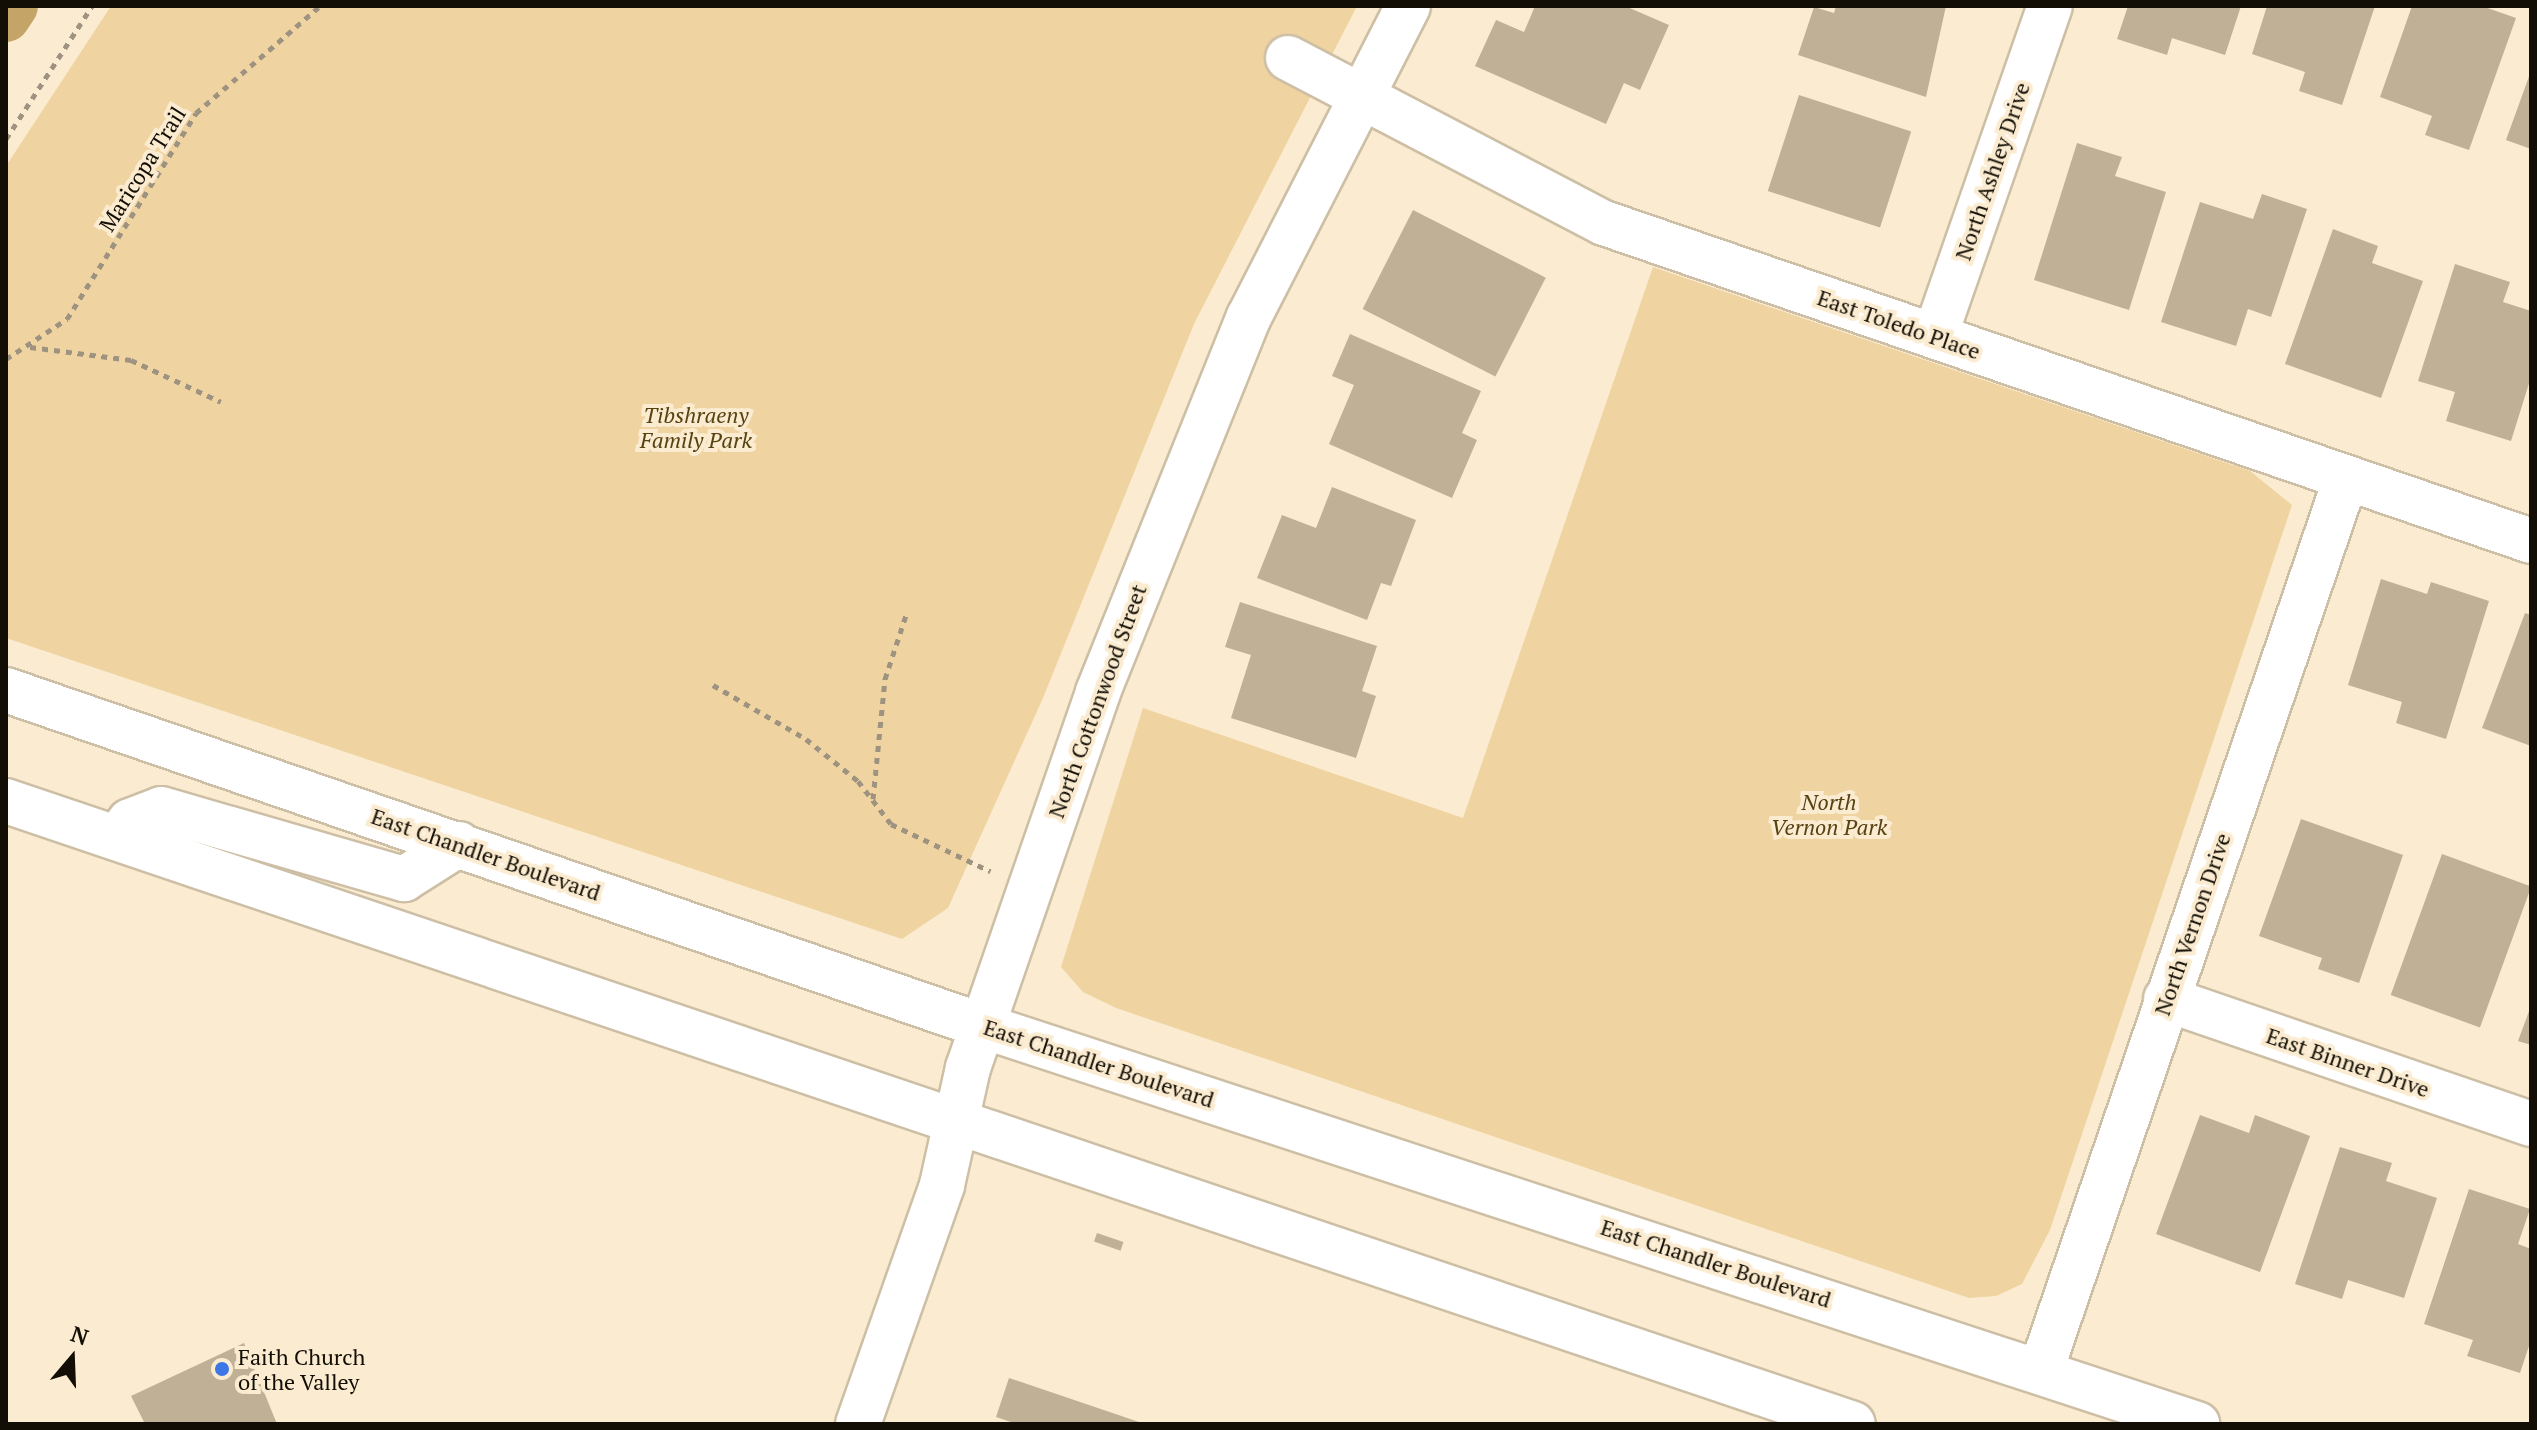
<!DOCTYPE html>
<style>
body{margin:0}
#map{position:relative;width:2537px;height:1430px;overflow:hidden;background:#fbecd1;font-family:"PT Serif",serif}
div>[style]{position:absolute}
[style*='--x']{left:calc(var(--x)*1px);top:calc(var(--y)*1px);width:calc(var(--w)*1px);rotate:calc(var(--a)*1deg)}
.green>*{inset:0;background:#efd3a1}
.canal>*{height:48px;margin:-24px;padding:0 24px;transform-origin:24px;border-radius:24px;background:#c5a468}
.building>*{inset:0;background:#bfb096;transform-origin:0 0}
.path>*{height:5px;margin-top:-2.5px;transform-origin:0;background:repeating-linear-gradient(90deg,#9e9380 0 6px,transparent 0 12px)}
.roads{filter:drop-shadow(2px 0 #cdbfa5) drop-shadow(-2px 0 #cdbfa5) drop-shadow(0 2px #cdbfa5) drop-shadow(0 -2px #cdbfa5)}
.minor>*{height:44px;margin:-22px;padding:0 22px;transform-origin:22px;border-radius:22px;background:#fff}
.secondary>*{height:44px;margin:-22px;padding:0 22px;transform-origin:22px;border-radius:22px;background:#fff}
.dots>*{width:22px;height:22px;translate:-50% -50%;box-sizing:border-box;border:4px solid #fbecd1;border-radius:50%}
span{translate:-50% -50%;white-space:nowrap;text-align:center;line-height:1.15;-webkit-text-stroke:8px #fbecd1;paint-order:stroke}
.street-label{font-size:22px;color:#130e05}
.park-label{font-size:22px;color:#594212;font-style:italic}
.poi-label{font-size:22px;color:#130e05}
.left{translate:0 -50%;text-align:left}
.frame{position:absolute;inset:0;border:8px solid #130e05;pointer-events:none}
.north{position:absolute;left:32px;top:1318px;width:80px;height:80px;-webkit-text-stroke:6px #fbecd1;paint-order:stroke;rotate:19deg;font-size:22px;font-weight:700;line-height:32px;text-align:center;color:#130e05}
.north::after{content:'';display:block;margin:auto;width:28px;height:36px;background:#130e05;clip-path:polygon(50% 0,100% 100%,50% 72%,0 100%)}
</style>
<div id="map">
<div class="green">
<div style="clip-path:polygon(111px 6px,1357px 6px,1194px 324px,1043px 698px,948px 908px,902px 939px,6px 638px,6px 166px)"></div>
<div style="clip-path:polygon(1653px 267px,2250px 471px,2292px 505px,2050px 1230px,2022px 1284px,1996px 1296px,1969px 1298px,1116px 1008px,1083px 992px,1061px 967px,1143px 708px,1463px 818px)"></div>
</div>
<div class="canal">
<div style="--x:6;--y:18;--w:14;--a:-56"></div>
</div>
<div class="building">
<div style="clip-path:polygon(1535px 6px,1625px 6px,1669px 25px,1640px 90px,1624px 83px,1606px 124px,1475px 66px,1496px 20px,1524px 32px)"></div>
<div style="clip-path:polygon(1836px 6px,1946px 6px,1926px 97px,1798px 55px,1814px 7px,1834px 13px)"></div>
<div style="clip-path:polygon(2128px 6px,2241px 6px,2225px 55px,2172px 38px,2167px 55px,2117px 39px)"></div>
<div style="clip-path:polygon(2267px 6px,2375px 6px,2342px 105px,2299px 91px,2305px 72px,2252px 54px)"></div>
<div style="clip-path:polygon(2412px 6px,2482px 6px,2516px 18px,2469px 150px,2425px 135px,2432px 116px,2380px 97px)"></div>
<div style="clip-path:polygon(2531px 71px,2531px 149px,2506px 140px)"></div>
<div style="left:1799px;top:95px;width:118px;height:101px;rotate:18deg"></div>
<div style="clip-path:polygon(2077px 143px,2122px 157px,2115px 176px,2166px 192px,2129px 310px,2034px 280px)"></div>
<div style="clip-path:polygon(2262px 194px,2307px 209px,2271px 317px,2248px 309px,2236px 346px,2161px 322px,2200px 202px,2253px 219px)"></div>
<div style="left:1413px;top:210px;width:149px;height:111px;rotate:27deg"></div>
<div style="clip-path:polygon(2333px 229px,2378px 246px,2372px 263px,2423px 281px,2381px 398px,2285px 364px)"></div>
<div style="clip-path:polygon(2455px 264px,2510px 282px,2503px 302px,2531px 311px,2531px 377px,2511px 441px,2446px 421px,2455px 392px,2418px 381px)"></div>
<div style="clip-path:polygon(1350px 334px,1481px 391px,1462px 433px,1477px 440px,1452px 498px,1329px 444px,1354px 385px,1332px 376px)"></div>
<div style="clip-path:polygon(1332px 487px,1416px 520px,1391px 586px,1381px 583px,1367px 620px,1257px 578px,1282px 515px,1316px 528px)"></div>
<div style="clip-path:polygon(2381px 579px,2427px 594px,2431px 582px,2489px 601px,2446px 739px,2396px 723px,2402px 702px,2348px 685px)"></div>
<div style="clip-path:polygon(1240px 602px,1377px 646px,1362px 691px,1376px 696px,1356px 758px,1231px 718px,1251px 655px,1225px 647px)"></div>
<div style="clip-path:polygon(2525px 613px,2531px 615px,2531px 746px,2482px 728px)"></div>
<div style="clip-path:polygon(2301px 819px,2403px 855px,2359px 983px,2318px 969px,2322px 958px,2259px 936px)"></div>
<div style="left:2442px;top:854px;width:95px;height:150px;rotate:20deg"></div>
<div style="clip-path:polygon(2531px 1006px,2531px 1045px,2518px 1041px)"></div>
<div style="clip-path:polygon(2200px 1115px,2249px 1133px,2255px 1115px,2310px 1136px,2260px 1272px,2156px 1234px)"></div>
<div style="clip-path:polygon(2340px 1147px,2392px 1163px,2386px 1181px,2437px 1198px,2404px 1298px,2348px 1280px,2342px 1299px,2295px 1284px)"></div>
<div style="clip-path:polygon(2469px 1189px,2530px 1209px,2518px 1244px,2531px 1249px,2531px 1340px,2520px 1373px,2467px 1356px,2473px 1340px,2424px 1324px)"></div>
<div style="left:1097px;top:1233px;width:28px;height:9px;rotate:19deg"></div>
<div style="clip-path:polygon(244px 1343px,277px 1424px,145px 1424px,131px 1396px)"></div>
<div style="clip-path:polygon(1009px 1378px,1142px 1423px,1142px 1424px,1017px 1424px,996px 1417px)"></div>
</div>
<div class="path">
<div style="--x:6;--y:139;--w:158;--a:-57.1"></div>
<div style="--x:30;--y:347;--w:102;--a:7.3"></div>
<div style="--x:131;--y:360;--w:99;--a:25"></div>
<div style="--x:6;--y:359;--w:73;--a:-33.3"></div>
<div style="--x:67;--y:319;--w:243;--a:-57.9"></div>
<div style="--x:196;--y:113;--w:164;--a:-40.8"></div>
<div style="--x:713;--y:685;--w:108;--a:30.1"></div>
<div style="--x:806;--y:739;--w:67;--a:38.9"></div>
<div style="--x:858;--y:781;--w:54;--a:52.5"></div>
<div style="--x:891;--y:824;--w:110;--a:25.4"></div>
<div style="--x:873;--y:799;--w:121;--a:-84.3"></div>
<div style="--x:885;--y:679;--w:71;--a:-71.8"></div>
</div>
<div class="roads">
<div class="minor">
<div style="--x:1288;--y:58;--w:356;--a:27.6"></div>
<div style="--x:1604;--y:223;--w:980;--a:18.93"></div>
<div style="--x:1935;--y:336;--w:349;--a:-70.8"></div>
<div style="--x:2166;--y:999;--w:386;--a:18.9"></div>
<div style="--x:2041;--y:1370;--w:943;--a:-71.12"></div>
<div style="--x:858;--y:1424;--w:253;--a:-70.6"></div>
<div style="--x:942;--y:1185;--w:120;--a:-77.5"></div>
<div style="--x:968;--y:1068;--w:398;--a:-70.9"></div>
<div style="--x:1098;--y:692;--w:404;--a:-68.1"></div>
<div style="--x:1249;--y:317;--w:349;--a:-62.9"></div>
</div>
<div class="secondary">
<div style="--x:6;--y:690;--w:1033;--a:18.98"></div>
<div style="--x:983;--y:1026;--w:1278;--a:18.15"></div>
<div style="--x:6;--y:801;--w:1949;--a:18.64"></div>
<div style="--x:117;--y:838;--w:21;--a:-53"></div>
<div style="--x:130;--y:821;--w:33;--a:-21"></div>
<div style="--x:161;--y:809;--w:253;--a:16.1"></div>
<div style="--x:404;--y:879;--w:65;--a:-32.5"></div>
</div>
</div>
<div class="dots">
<div style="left:222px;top:1369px;background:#3d76e5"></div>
</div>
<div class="street-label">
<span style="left:142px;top:169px;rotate:-58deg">Maricopa Trail</span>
<span style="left:1992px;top:171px;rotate:-71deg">North Ashley Drive</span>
<span style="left:1899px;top:324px;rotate:19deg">East Toledo Place</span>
<span style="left:1097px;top:701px;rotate:-70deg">North Cottonwood Street</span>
<span style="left:486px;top:854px;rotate:19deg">East Chandler Boulevard</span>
<span style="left:2192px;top:924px;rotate:-71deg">North Vernon Drive</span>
<span style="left:2348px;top:1062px;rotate:19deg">East Binner Drive</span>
<span style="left:1099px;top:1063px;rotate:18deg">East Chandler Boulevard</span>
<span style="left:1716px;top:1263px;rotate:18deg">East Chandler Boulevard</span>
</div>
<div class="park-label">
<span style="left:696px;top:427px">Tibshraeny<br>Family Park</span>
<span style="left:1829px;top:814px">North<br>Vernon Park</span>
</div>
<div class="poi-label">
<span class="left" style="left:238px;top:1369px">Faith Church<br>of the Valley</span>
</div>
<div class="frame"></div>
<div class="north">N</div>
</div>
